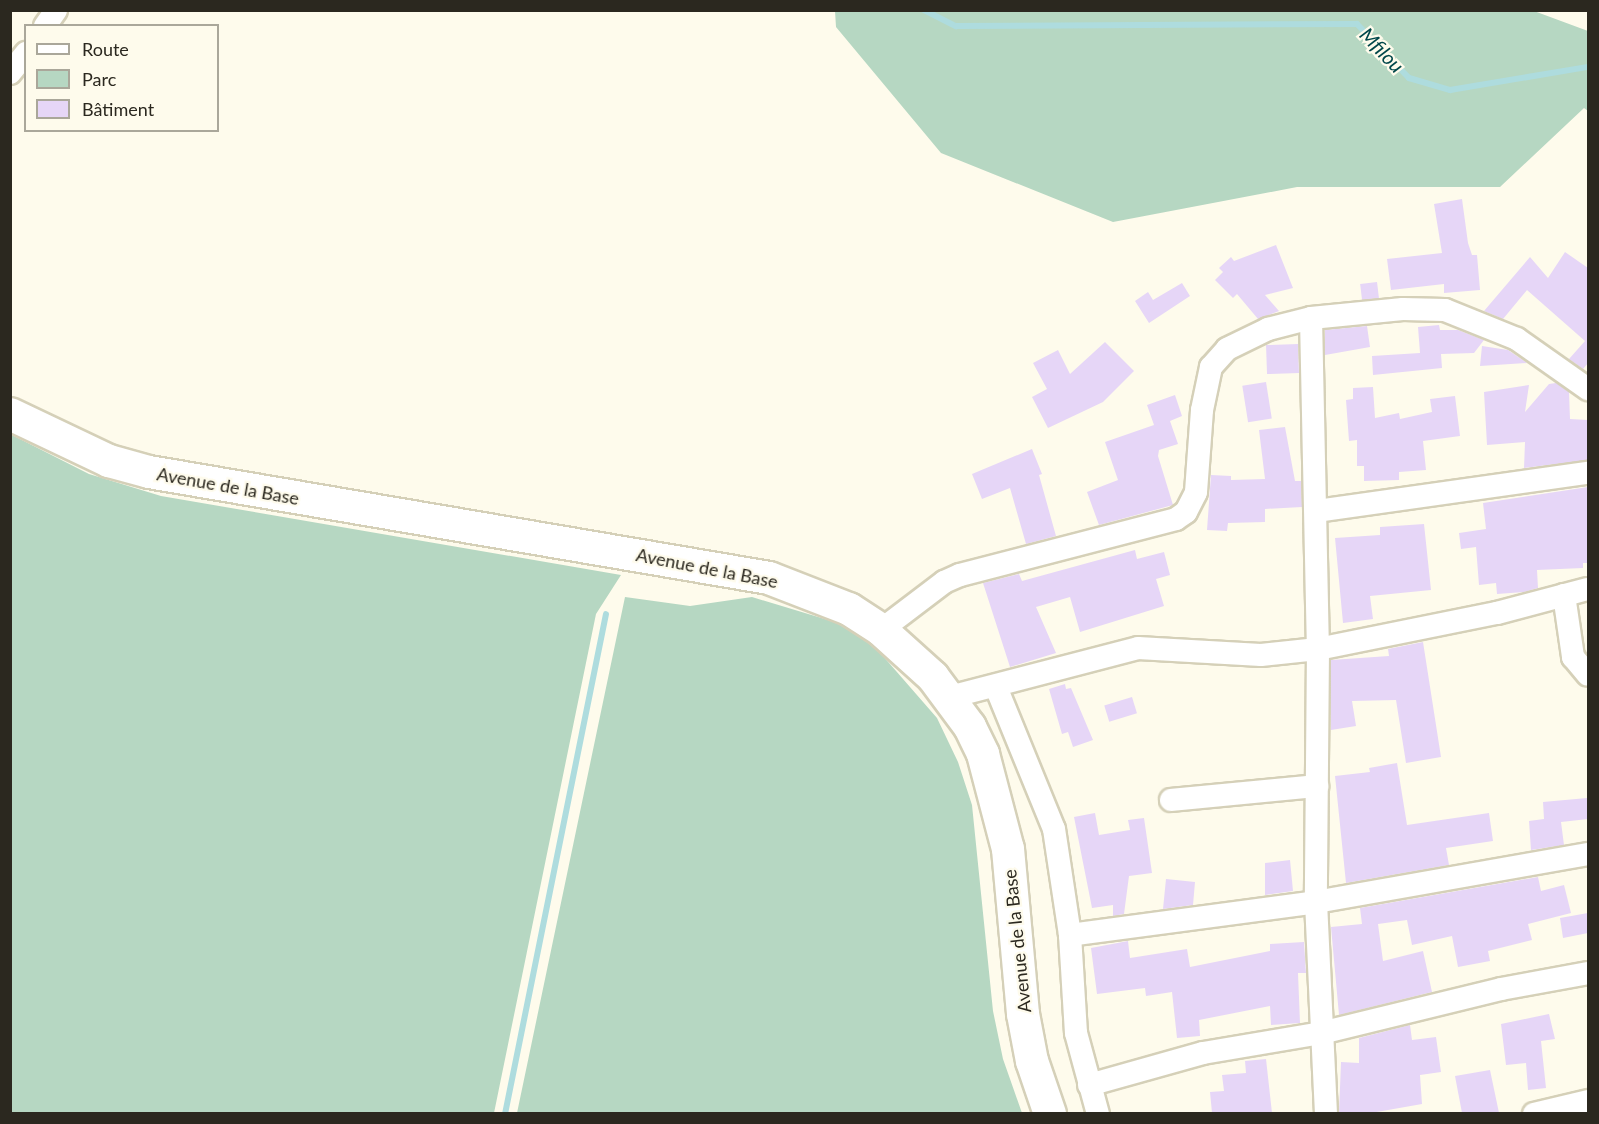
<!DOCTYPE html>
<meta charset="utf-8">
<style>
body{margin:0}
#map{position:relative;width:1599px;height:1124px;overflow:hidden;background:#fefbec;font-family:Lato,sans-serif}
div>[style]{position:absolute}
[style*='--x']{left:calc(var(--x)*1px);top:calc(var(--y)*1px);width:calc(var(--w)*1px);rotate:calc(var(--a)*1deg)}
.green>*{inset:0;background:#b6d7c2}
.stream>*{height:6px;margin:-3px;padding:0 3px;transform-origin:3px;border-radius:3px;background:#aedcde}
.building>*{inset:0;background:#e6d6f7;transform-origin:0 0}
.roads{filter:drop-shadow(2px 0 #d5d0b8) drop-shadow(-2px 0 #d5d0b8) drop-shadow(0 2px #d5d0b8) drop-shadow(0 -2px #d5d0b8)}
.minor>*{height:22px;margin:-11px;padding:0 11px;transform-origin:11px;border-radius:11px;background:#fff}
.secondary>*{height:32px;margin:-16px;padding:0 16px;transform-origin:16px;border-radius:16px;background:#fff}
span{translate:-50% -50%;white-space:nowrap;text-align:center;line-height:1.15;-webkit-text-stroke:4.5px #fefbec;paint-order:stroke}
.street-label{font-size:18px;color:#2b281f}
.water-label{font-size:20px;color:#00474a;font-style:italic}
.frame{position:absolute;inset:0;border:12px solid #2b281f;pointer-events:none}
.legend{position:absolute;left:24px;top:24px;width:195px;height:108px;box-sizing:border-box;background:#fefbec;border:2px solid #aaa79a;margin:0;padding:8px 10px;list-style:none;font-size:18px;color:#2b281f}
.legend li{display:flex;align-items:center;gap:12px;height:30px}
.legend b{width:30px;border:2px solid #aaa79a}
</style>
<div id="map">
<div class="green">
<div style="clip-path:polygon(835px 11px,1534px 11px,1588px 31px,1588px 111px,1584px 108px,1500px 187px,1297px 187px,1113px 222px,941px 153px,836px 27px)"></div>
<div style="clip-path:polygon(10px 434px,89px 474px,161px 496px,621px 575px,596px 614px,494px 1113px,11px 1113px)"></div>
<div style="clip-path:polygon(625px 597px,690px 606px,752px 597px,838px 623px,876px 648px,937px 718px,958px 762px,972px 805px,993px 1011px,1003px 1059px,1022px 1113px,517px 1113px)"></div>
</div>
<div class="stream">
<div style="--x:924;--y:10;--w:36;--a:27"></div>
<div style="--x:956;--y:26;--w:401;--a:-0.3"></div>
<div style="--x:1357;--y:24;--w:75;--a:46.1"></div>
<div style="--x:1409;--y:78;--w:43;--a:16.3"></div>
<div style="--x:1450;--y:90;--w:140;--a:-9.5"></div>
<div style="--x:505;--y:1114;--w:510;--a:-78.58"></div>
</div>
<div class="building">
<div style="clip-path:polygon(1462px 199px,1468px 243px,1472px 255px,1477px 255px,1480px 290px,1444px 293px,1444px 284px,1391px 290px,1387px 259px,1442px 253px,1434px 204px)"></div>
<div style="clip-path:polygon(1276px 245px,1293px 288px,1265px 295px,1279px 311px,1258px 319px,1237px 294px,1233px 298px,1215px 280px,1223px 272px,1219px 268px,1231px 257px,1234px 261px)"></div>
<div style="clip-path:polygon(1565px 252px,1588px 268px,1588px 363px,1583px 369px,1569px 359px,1585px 341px,1527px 290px,1503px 319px,1484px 311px,1530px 257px,1548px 278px)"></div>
<div style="left:1377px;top:282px;width:16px;height:17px;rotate:83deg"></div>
<div style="clip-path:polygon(1182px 283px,1190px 296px,1149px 323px,1135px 301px,1148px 292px,1153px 300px)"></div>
<div style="clip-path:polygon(1439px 325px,1440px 330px,1458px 330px,1484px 340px,1474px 353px,1441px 354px,1442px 368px,1373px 375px,1372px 356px,1420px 353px,1418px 327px)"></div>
<div style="clip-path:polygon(1367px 326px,1370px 347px,1325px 355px,1325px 330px)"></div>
<div style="clip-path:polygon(1105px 342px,1134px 371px,1103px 402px,1048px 428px,1032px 397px,1047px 389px,1033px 363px,1058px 350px,1070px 374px)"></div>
<div style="left:1298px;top:344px;width:29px;height:32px;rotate:88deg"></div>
<div style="clip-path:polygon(1482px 346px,1508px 350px,1527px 363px,1480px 366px)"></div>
<div style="left:1266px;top:382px;width:37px;height:24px;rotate:81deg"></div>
<div style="clip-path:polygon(1556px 383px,1569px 392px,1570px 419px,1588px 420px,1588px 460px,1524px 468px,1525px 442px,1487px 445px,1484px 392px,1529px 385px,1525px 412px,1549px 384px)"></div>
<div style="clip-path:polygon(1373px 387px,1375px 418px,1399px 413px,1400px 419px,1432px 412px,1430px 399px,1455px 396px,1460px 436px,1423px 441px,1426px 470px,1399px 472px,1399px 480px,1364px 481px,1364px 466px,1357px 466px,1357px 440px,1349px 441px,1346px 400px,1353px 399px,1353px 388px)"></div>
<div style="clip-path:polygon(1175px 395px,1182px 416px,1170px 421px,1178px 444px,1159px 450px,1158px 456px,1173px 505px,1099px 525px,1087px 492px,1118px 480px,1105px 442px,1154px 425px,1147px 405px)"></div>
<div style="clip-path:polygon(1285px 427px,1295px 481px,1301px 481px,1302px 507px,1265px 509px,1265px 522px,1228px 523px,1227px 531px,1207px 530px,1211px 475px,1231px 476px,1231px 480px,1265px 479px,1259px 430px)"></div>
<div style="clip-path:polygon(1032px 449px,1042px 474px,1039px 475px,1056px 536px,1026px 544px,1010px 488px,982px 499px,972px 474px)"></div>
<div style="clip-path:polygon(1588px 487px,1588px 563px,1583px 563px,1583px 568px,1537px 570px,1538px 588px,1524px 592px,1497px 594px,1496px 583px,1479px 585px,1476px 547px,1461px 549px,1459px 533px,1486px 529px,1483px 503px)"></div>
<div style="clip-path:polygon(1424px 524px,1431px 590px,1370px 596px,1373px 619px,1343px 623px,1335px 538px,1380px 535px,1380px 527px)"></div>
<div style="clip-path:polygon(1135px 550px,1137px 559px,1164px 552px,1170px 575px,1156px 579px,1164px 606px,1080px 632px,1070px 597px,1036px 607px,1056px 653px,1010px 667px,983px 583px,1019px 574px,1022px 581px)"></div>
<div style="clip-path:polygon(1423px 642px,1441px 757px,1406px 763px,1396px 700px,1352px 701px,1356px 726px,1331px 730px,1331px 660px,1389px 656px,1388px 649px)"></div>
<div style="clip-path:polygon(1065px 684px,1066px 689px,1071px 688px,1093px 740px,1073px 747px,1068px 732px,1062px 734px,1049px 689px)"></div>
<div style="left:1132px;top:697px;width:17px;height:29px;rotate:73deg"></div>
<div style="clip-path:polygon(1397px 763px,1407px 825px,1489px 813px,1493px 841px,1446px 848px,1449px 865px,1346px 883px,1335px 776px,1370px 772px,1369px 768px)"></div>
<div style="clip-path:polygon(1587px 798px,1588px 819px,1561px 822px,1564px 845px,1531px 850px,1529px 821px,1544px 819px,1543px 802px)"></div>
<div style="clip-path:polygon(1095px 813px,1099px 835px,1130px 830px,1128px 820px,1144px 818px,1152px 873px,1129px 876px,1124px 914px,1113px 916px,1113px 905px,1092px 908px,1074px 817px)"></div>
<div style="clip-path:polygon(1290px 860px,1293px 891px,1265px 895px,1265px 863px)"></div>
<div style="clip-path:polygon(1538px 877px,1541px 891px,1564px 885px,1571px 913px,1528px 924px,1532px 940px,1488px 951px,1490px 961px,1458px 967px,1452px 936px,1412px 945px,1407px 920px,1378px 924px,1383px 961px,1423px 951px,1432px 992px,1339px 1015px,1331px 927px,1362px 924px,1360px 908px)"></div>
<div style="clip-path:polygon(1166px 879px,1195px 882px,1193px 905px,1163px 909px)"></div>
<div style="clip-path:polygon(1588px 913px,1588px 933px,1563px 938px,1560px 918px)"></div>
<div style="clip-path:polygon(1128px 941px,1130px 958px,1187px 949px,1190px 967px,1270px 951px,1270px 944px,1304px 942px,1306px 973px,1298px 973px,1300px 1023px,1271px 1025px,1270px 1006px,1199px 1020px,1200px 1036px,1177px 1038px,1172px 992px,1146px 996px,1145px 988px,1097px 994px,1091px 948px)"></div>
<div style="clip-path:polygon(1549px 1014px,1555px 1039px,1541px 1041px,1546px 1088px,1528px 1090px,1526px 1063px,1506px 1065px,1501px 1024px)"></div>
<div style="clip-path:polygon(1410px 1025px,1412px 1040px,1436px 1037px,1441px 1072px,1420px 1075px,1422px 1104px,1371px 1113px,1339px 1113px,1341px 1062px,1359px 1063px,1359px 1038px)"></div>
<div style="clip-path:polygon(1266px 1059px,1272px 1113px,1212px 1113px,1210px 1092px,1224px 1091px,1222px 1075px,1246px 1073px,1245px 1061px)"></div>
<div style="clip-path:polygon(1490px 1070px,1499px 1113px,1462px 1113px,1455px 1076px)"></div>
</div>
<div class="roads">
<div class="minor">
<div style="--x:45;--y:26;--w:19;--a:-55"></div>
<div style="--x:10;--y:73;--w:26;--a:-51"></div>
<div style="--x:1311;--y:318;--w:331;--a:88.8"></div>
<div style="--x:1318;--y:649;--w:253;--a:90.5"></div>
<div style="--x:1316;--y:902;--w:212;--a:87.3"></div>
<div style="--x:1316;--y:511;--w:275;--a:-8"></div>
<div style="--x:1564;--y:595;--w:63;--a:81.7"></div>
<div style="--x:1573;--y:657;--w:23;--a:50"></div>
<div style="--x:881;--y:630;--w:79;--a:-37.3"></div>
<div style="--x:944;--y:582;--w:17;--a:-24"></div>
<div style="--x:960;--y:575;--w:223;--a:-14.5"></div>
<div style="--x:1176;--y:519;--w:12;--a:-35"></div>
<div style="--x:1186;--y:512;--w:22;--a:-63"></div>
<div style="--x:1196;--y:492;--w:82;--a:-85.8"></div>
<div style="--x:1202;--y:410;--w:44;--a:-78.2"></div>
<div style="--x:1211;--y:367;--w:24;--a:-48"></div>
<div style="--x:1227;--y:349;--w:46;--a:-26"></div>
<div style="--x:1268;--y:329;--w:44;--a:-14.3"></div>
<div style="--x:1311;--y:318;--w:92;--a:-5.6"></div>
<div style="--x:1403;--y:309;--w:42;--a:1.4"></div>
<div style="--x:1445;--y:310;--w:78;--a:21.9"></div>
<div style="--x:1517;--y:339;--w:87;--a:35.2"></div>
<div style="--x:996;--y:687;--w:153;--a:67.8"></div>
<div style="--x:1054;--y:829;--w:107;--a:81.4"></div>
<div style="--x:1070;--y:935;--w:98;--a:86.5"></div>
<div style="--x:1076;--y:1033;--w:84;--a:74.8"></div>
<div style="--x:950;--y:697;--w:194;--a:-14.6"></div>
<div style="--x:1138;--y:648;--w:123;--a:3.3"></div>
<div style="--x:1261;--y:655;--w:57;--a:-6"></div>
<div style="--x:1318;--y:649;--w:183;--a:-11.4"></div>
<div style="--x:1497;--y:613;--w:94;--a:-14.8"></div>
<div style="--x:1171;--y:800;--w:147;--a:-5.5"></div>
<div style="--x:1070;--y:935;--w:248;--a:-7.6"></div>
<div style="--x:1316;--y:902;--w:276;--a:-10"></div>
<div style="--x:1089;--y:1085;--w:118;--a:-15.7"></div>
<div style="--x:1203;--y:1053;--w:120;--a:-9.6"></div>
<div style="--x:1321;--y:1033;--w:185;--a:-13.7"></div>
<div style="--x:1501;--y:989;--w:88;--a:-10.4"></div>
<div style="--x:1534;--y:1114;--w:56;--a:-13.5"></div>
</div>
<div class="secondary">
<div style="--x:10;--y:414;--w:110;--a:25.4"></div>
<div style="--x:109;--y:461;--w:41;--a:15.4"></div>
<div style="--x:149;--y:472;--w:629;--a:9.7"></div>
<div style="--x:769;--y:578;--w:86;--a:21.2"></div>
<div style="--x:849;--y:609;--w:38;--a:33"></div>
<div style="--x:881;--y:630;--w:70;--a:42.1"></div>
<div style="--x:933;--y:677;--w:62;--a:53.5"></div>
<div style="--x:970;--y:727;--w:30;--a:64"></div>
<div style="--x:983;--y:754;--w:98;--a:75.3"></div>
<div style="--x:1008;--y:849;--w:166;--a:84.8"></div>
<div style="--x:1023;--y:1014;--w:48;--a:79.2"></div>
<div style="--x:1032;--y:1061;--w:56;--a:71.2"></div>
</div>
</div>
<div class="street-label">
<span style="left:228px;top:486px;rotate:10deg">Avenue de la Base</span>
<span style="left:707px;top:568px;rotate:11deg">Avenue de la Base</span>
<span style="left:1017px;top:941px;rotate:-96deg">Avenue de la Base</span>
</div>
<div class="water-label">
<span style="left:1382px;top:50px;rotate:46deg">Mfilou</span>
</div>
<div class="frame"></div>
<ul class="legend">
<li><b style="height:8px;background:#fff"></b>Route</li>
<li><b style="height:16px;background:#b6d7c2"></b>Parc</li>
<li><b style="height:16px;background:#e6d6f7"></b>Bâtiment</li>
</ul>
</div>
